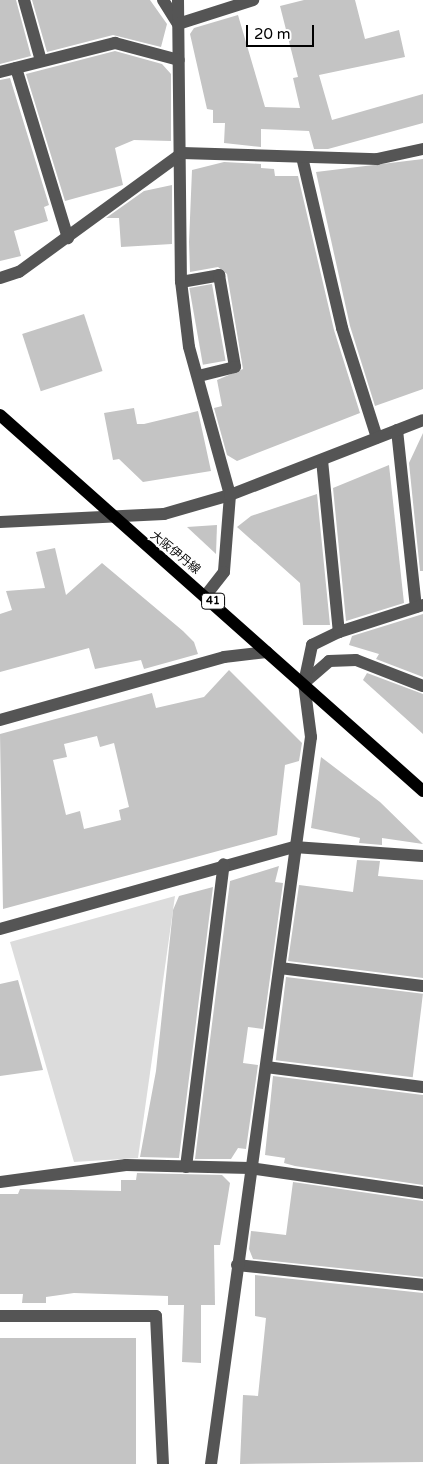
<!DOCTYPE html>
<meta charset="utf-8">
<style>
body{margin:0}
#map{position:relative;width:423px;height:1464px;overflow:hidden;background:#fff;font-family:"Varela Round","Noto Sans JP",sans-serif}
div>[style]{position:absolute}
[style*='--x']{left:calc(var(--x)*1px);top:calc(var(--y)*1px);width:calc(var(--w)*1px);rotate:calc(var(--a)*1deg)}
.green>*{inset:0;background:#dcdcdc}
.building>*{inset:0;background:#c4c4c4;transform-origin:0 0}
.minor>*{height:12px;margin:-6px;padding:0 6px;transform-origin:6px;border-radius:6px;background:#555}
.major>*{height:12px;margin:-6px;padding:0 6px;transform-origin:6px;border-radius:6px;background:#000}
span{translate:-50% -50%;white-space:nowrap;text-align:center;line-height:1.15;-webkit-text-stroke:4.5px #fff;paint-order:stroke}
.shield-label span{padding:1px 4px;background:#fff;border:1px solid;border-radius:4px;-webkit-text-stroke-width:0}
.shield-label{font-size:11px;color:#000;font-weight:700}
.street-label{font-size:12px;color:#000}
.scale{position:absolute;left:246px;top:25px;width:68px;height:22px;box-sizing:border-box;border:2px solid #000;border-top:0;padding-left:6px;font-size:15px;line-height:18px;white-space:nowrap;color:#000;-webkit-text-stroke:4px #fff;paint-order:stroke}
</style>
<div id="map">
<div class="green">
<div style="clip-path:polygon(175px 896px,138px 1158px,74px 1162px,10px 942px)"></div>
</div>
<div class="building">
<div style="clip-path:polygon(0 0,16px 0,31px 56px,0 64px)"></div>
<div style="clip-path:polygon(32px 0,150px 0,167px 24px,161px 47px,113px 35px,47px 52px)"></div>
<div style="clip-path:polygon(304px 0,355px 0,365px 39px,399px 30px,405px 57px,319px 75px,332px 120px,423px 94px,423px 123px,328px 149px,314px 149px,309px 131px,261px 129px,261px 147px,224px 143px,225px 123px,213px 123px,213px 110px,207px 109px,190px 34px,194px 28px,238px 15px,265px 107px,300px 108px,293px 78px,298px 77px,280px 6px)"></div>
<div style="clip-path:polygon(115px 51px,162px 64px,171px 74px,171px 141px,134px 140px,115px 148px,123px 185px,65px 201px,26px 74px)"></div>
<div style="clip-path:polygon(10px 78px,49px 205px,44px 207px,48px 221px,14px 231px,21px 256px,0 261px,0 80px)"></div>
<div style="clip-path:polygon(423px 159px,423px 389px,375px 406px,350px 326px,316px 172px)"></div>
<div style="clip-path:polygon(224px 162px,261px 164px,261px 168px,274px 169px,275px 176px,298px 176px,334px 330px,360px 413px,237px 461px,227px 455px,214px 408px,222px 406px,217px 380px,243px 369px,227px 274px,218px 267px,190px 272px,189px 242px,192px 170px)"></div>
<div style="clip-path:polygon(172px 185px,172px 244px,121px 247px,119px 218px,106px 218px,144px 191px)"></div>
<div style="left:212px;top:284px;width:78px;height:23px;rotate:80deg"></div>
<div style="left:84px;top:314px;width:60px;height:65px;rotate:72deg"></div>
<div style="clip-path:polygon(134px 408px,137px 424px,144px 424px,198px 411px,211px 471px,143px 482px,119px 459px,113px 460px,104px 413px)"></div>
<div style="clip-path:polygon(423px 433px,423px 571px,420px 571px,409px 463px)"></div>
<div style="clip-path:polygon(389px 465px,404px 603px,346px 621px,333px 488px)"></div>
<div style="clip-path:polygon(317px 494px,330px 625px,303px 625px,300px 583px,237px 527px,251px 516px)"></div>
<div style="clip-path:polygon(217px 525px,216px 554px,187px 527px)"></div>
<div style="clip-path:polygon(55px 548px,66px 595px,102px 563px,183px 631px,194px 642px,198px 654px,144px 669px,141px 660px,95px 669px,89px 648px,0 672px,0 614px,12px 610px,6px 591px,45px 588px,36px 552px)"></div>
<div style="clip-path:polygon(423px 614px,423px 677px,376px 659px,379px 654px,349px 645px,352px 636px)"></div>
<div style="clip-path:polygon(evenodd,229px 670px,302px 743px,299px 761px,285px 765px,277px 835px,3px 909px,0 734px,152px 693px,156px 708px,204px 697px,229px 670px,97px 736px,100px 747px,114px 743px,129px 807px,119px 810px,121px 820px,84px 829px,80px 811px,66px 815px,53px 760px,67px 757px,64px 744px,97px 736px)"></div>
<div style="clip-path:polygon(367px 673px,423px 694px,423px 734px,363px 680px)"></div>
<div style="clip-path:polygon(321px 757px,380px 802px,423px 844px,382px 838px,382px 845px,359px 843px,360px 838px,311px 828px)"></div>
<div style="clip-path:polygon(357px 860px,380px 861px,378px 876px,423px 880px,423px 978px,288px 961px,299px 885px,353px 892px)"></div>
<div style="clip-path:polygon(279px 866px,275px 882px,283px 883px,263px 1029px,248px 1027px,243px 1063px,258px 1065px,246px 1149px,238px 1148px,231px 1159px,195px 1159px,230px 881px)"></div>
<div style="clip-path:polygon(213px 887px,179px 1158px,140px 1157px,156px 1071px,173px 910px,179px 896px)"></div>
<div style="left:286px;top:977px;width:138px;height:84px;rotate:7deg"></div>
<div style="clip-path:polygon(18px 980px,43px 1070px,0 1076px,0 984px)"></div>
<div style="clip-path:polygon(273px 1076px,423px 1095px,423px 1185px,295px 1166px,284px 1163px,285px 1158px,265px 1155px)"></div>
<div style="clip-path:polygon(137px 1173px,222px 1175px,230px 1183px,220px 1245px,214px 1245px,215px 1305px,201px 1305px,201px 1363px,182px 1362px,184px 1305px,168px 1305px,168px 1296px,74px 1293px,46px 1297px,46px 1303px,22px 1303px,23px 1294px,0 1294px,0 1194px,18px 1194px,20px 1189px,121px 1191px,121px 1180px,136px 1180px)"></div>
<div style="clip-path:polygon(293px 1182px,423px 1201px,423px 1277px,253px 1259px,249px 1249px,251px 1231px,286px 1235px)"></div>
<div style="clip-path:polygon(255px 1275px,423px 1293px,423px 1462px,240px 1464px,243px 1395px,258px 1396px,266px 1318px,255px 1316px)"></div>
<div style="left:136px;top:1338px;width:126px;height:136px;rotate:90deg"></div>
</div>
<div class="minor">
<div style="--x:24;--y:0;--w:63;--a:74.4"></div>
<div style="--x:163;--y:0;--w:26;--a:58"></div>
<div style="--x:178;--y:0;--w:281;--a:89.4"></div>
<div style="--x:181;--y:281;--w:66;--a:83.1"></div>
<div style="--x:189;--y:347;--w:154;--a:74.5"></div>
<div style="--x:230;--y:495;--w:77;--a:94.5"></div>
<div style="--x:224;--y:572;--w:29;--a:128"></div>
<div style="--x:178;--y:24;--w:79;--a:-17.7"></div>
<div style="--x:16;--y:68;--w:178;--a:73"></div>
<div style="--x:0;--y:72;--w:119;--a:-14.2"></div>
<div style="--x:115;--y:43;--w:66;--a:14.9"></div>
<div style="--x:302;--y:157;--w:176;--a:76.8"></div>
<div style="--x:342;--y:328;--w:115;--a:72.3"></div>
<div style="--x:0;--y:278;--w:20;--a:-18"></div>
<div style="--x:19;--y:272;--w:202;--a:-36.1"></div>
<div style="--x:182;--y:153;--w:195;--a:1.8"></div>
<div style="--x:377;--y:159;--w:47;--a:-12.3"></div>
<div style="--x:181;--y:282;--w:39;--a:-10"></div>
<div style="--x:219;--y:275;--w:93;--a:80.1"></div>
<div style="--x:235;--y:367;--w:38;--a:166"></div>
<div style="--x:397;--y:430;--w:178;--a:83.9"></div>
<div style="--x:322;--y:460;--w:173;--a:84.4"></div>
<div style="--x:0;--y:522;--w:164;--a:-2.8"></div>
<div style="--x:164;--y:514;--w:69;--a:-16.1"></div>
<div style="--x:230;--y:495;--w:207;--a:-21.2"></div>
<div style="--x:304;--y:683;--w:33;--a:-41"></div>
<div style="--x:329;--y:661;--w:27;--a:-2"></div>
<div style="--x:356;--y:660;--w:72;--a:21.2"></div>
<div style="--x:0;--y:720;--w:233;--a:-15.7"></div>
<div style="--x:224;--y:657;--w:43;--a:-6.6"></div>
<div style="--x:0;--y:929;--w:305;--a:-15.6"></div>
<div style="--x:294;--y:847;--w:129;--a:4"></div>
<div style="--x:280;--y:968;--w:144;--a:7.2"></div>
<div style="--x:266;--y:1067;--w:158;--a:7.3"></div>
<div style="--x:186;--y:1167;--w:305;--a:-82.9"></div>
<div style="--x:0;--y:1182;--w:127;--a:-7.7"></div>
<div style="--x:126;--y:1165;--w:124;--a:1.4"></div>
<div style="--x:250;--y:1168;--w:175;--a:8.2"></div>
<div style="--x:237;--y:1265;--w:187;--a:6.1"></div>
<div style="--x:0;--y:1316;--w:156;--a:0"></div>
<div style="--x:156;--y:1316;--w:148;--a:87.3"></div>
<div style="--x:211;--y:1464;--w:734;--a:-82.17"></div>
<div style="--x:311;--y:737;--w:54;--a:-97.4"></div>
<div style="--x:304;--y:683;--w:39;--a:-78"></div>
<div style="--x:312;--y:645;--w:30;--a:-26"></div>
<div style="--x:339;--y:632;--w:88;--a:-17.8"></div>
</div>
<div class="major">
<div style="--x:0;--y:415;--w:566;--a:41.63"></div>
</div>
<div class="shield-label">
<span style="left:213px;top:601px">41</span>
</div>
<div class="street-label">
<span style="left:175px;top:553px;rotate:39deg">大阪伊丹線</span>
</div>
<div class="scale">20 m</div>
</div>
